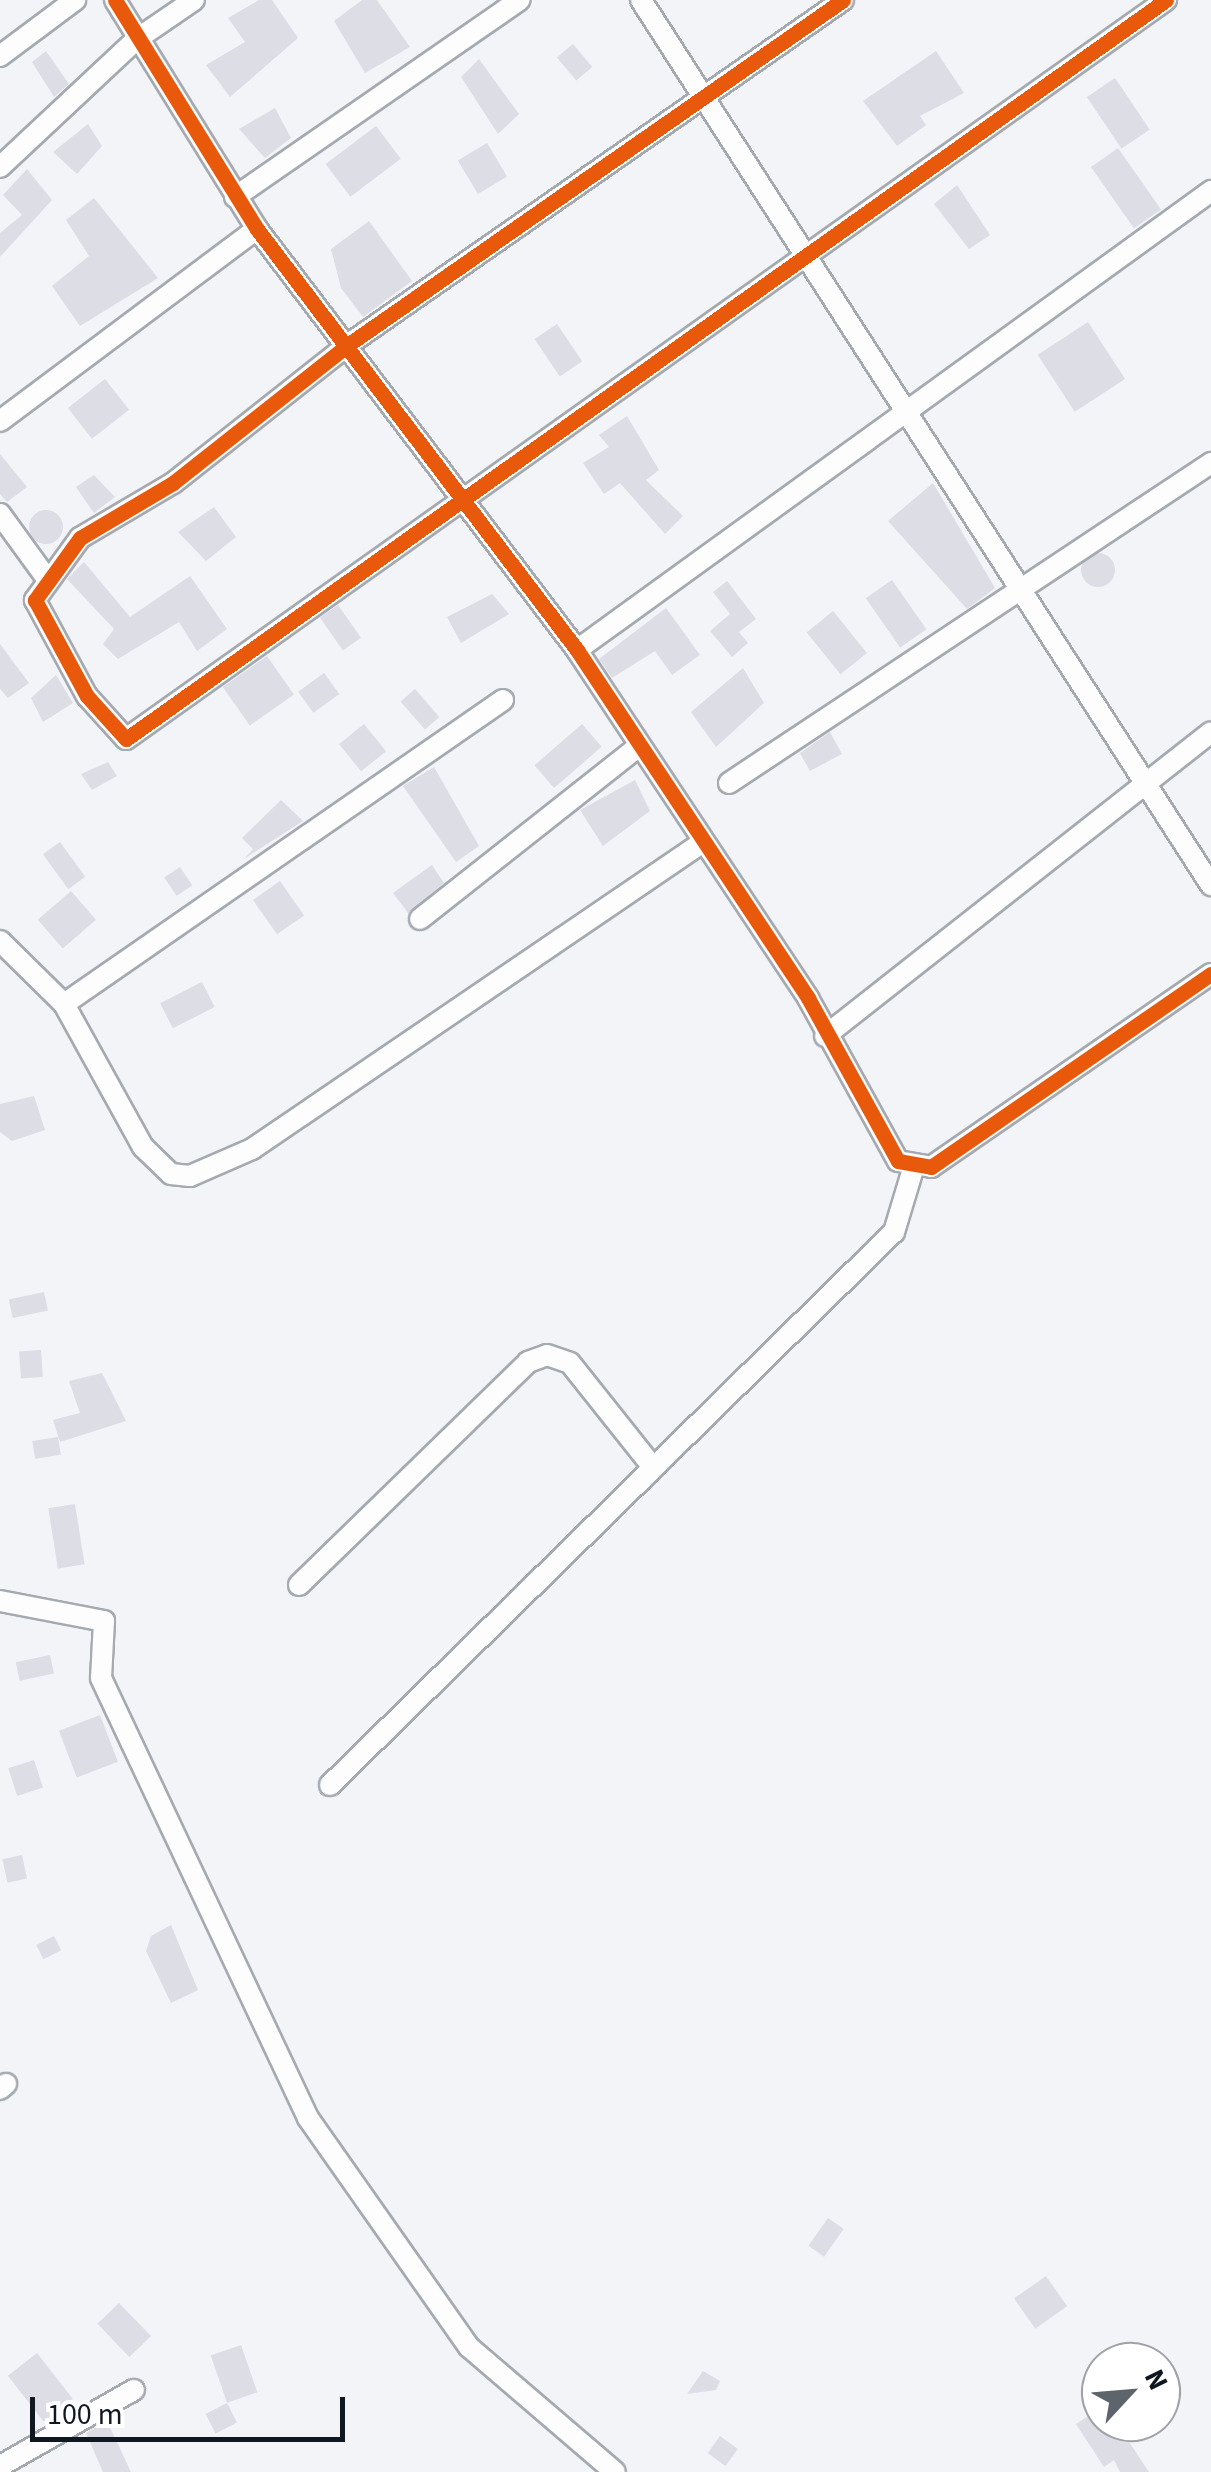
<!DOCTYPE html>
<style>
body{margin:0}
#map{position:relative;width:1211px;height:2472px;overflow:hidden;background:#f2f4f7;font-family:"Source Sans 3",sans-serif}
div>[style]{position:absolute}
[style*='--x']{left:calc(var(--x)*1px);top:calc(var(--y)*1px);width:calc(var(--w)*1px);rotate:calc(var(--a)*1deg)}
.building>*{inset:0;background:#dddde6;transform-origin:0 0}
.round{border-radius:50%}
.roads{filter:drop-shadow(2px 0 #a5aab1) drop-shadow(-2px 0 #a5aab1) drop-shadow(0 2px #a5aab1) drop-shadow(0 -2px #a5aab1)}
.minor>*{height:20px;margin:-10px;padding:0 10px;transform-origin:10px;border-radius:10px;background:#fdfdfe}
.cycleway>*{height:15px;margin:-7.5px;padding:0 7.5px;transform-origin:7.5px;border-radius:7.5px;background:#e8590c}
span{translate:-50% -50%;white-space:nowrap;text-align:center;line-height:1.15;-webkit-text-stroke:10px #fff;paint-order:stroke}
.north{position:absolute;left:1081px;top:2342px;width:100px;height:100px;box-sizing:border-box;background:#fff;border:2px solid #9fa2a6;border-radius:50%;rotate:64deg;font-size:28px;font-weight:700;line-height:40px;text-align:center;color:#0f1721}
.north::after{content:'';display:block;margin:auto;width:35px;height:45px;background:#5e646c;clip-path:polygon(50% 0,100% 100%,50% 72%,0 100%)}
.scale{position:absolute;left:30px;top:2397px;width:315px;height:45px;box-sizing:border-box;border:5px solid #0f1721;border-top:0;padding-left:12px;font-size:30px;line-height:35px;white-space:nowrap;color:#0f1721;-webkit-text-stroke:8px #fff;paint-order:stroke}
</style>
<div id="map">
<div class="building">
<div style="clip-path:polygon(259px 0,272px 0,298px 38px,230px 97px,206px 65px,245px 42px,228px 18px)"></div>
<div style="clip-path:polygon(362px 0,377px 0,410px 47px,365px 73px,334px 21px)"></div>
<div style="left:573px;top:44px;width:30px;height:21px;rotate:50deg"></div>
<div style="clip-path:polygon(46px 51px,69px 84px,54px 97px,32px 62px)"></div>
<div style="clip-path:polygon(936px 51px,964px 93px,920px 116px,926px 125px,897px 146px,863px 101px)"></div>
<div style="clip-path:polygon(479px 59px,519px 114px,498px 134px,461px 77px)"></div>
<div style="left:1115px;top:78px;width:62px;height:34px;rotate:56deg"></div>
<div style="clip-path:polygon(275px 108px,291px 138px,265px 158px,239px 129px)"></div>
<div style="clip-path:polygon(88px 124px,102px 146px,77px 174px,53px 152px)"></div>
<div style="left:376px;top:126px;width:41px;height:63px;rotate:53deg"></div>
<div style="left:487px;top:143px;width:39px;height:34px;rotate:59deg"></div>
<div style="left:1118px;top:148px;width:75px;height:33px;rotate:55deg"></div>
<div style="clip-path:polygon(27px 169px,52px 200px,0 257px,0 233px,22px 215px,3px 195px)"></div>
<div style="clip-path:polygon(957px 185px,990px 235px,969px 249px,934px 204px)"></div>
<div style="clip-path:polygon(94px 198px,158px 278px,80px 326px,52px 286px,89px 256px,66px 220px)"></div>
<div style="clip-path:polygon(369px 221px,412px 281px,363px 317px,341px 288px,331px 249px)"></div>
<div style="left:1088px;top:322px;width:68px;height:60px;rotate:57deg"></div>
<div style="left:557px;top:324px;width:45px;height:27px;rotate:56deg"></div>
<div style="left:105px;top:379px;width:39px;height:47px;rotate:52deg"></div>
<div style="clip-path:polygon(627px 416px,659px 470px,646px 480px,683px 516px,665px 534px,620px 483px,604px 494px,583px 463px,609px 447px,599px 435px)"></div>
<div style="clip-path:polygon(0 454px,27px 487px,7px 502px,0 494px)"></div>
<div style="clip-path:polygon(94px 475px,115px 497px,94px 513px,76px 487px)"></div>
<div style="clip-path:polygon(933px 483px,995px 588px,967px 609px,888px 521px)"></div>
<div style="clip-path:polygon(214px 507px,236px 537px,206px 561px,178px 532px)"></div>
<div class="round" style="left:29px;top:510px;width:34px;height:34px"></div>
<div class="round" style="left:1081px;top:553px;width:34px;height:34px"></div>
<div style="clip-path:polygon(84px 562px,130px 617px,190px 576px,227px 629px,197px 651px,179px 622px,118px 659px,103px 644px,114px 629px,67px 579px)"></div>
<div style="left:892px;top:580px;width:60px;height:32px;rotate:55deg"></div>
<div style="clip-path:polygon(727px 581px,756px 619px,739px 632px,748px 643px,732px 657px,710px 631px,730px 614px,713px 592px)"></div>
<div style="clip-path:polygon(492px 594px,509px 614px,461px 643px,447px 617px)"></div>
<div style="left:338px;top:605px;width:40px;height:22px;rotate:55deg"></div>
<div style="clip-path:polygon(666px 608px,700px 655px,672px 675px,655px 651px,612px 678px,599px 659px)"></div>
<div style="left:833px;top:611px;width:54px;height:34px;rotate:51deg"></div>
<div style="clip-path:polygon(0 644px,29px 683px,8px 698px,0 689px)"></div>
<div style="left:267px;top:656px;width:47px;height:54px;rotate:55deg"></div>
<div style="clip-path:polygon(743px 668px,764px 703px,716px 747px,691px 712px)"></div>
<div style="left:324px;top:673px;width:26px;height:32px;rotate:54deg"></div>
<div style="clip-path:polygon(56px 675px,73px 703px,43px 722px,31px 698px)"></div>
<div style="left:415px;top:689px;width:37px;height:19px;rotate:49deg"></div>
<div style="left:364px;top:724px;width:35px;height:32px;rotate:51deg"></div>
<div style="left:582px;top:724px;width:30px;height:63px;rotate:49deg"></div>
<div style="clip-path:polygon(830px 732px,842px 754px,810px 771px,800px 753px)"></div>
<div style="clip-path:polygon(108px 762px,117px 776px,92px 790px,81px 774px)"></div>
<div style="clip-path:polygon(434px 767px,479px 846px,456px 862px,403px 786px)"></div>
<div style="clip-path:polygon(635px 780px,650px 811px,603px 846px,580px 810px)"></div>
<div style="clip-path:polygon(281px 800px,303px 821px,244px 859px,253px 849px,242px 838px)"></div>
<div style="left:60px;top:842px;width:43px;height:21px;rotate:54deg"></div>
<div style="clip-path:polygon(432px 865px,444px 883px,408px 913px,393px 893px)"></div>
<div style="left:180px;top:867px;width:22px;height:19px;rotate:56deg"></div>
<div style="left:280px;top:881px;width:42px;height:33px;rotate:55deg"></div>
<div style="left:71px;top:891px;width:38px;height:44px;rotate:49deg"></div>
<div style="left:202px;top:982px;width:28px;height:47px;rotate:63deg"></div>
<div style="clip-path:polygon(34px 1096px,45px 1130px,12px 1141px,0 1132px,0 1104px)"></div>
<div style="left:44px;top:1292px;width:19px;height:36px;rotate:78deg"></div>
<div style="left:41px;top:1350px;width:27px;height:22px;rotate:86deg"></div>
<div style="clip-path:polygon(102px 1373px,126px 1421px,60px 1442px,53px 1420px,80px 1413px,69px 1381px)"></div>
<div style="left:58px;top:1437px;width:18px;height:26px;rotate:81deg"></div>
<div style="left:75px;top:1504px;width:61px;height:27px;rotate:81deg"></div>
<div style="left:50px;top:1655px;width:19px;height:35px;rotate:78deg"></div>
<div style="left:100px;top:1715px;width:50px;height:44px;rotate:69deg"></div>
<div style="left:34px;top:1760px;width:29px;height:27px;rotate:72deg"></div>
<div style="left:22px;top:1855px;width:24px;height:20px;rotate:78deg"></div>
<div style="clip-path:polygon(171px 1925px,198px 1990px,171px 2003px,146px 1951px,151px 1936px)"></div>
<div style="left:54px;top:1936px;width:16px;height:20px;rotate:63deg"></div>
<div style="left:828px;top:2218px;width:19px;height:34px;rotate:35deg"></div>
<div style="left:1046px;top:2276px;width:37px;height:39px;rotate:55deg"></div>
<div style="left:119px;top:2303px;width:46px;height:30px;rotate:46deg"></div>
<div style="left:241px;top:2345px;width:50px;height:32px;rotate:71deg"></div>
<div style="left:37px;top:2353px;width:58px;height:37px;rotate:52deg"></div>
<div style="clip-path:polygon(703px 2371px,720px 2381px,716px 2390px,687px 2394px)"></div>
<div style="left:227px;top:2403px;width:22px;height:24px;rotate:63deg"></div>
<div style="clip-path:polygon(1101px 2408px,1101px 2422px,1116px 2422px,1149px 2472px,1120px 2472px,1114px 2460px,1104px 2467px,1076px 2424px)"></div>
<div style="clip-path:polygon(107px 2421px,131px 2472px,103px 2472px,86px 2433px)"></div>
<div style="left:720px;top:2436px;width:22px;height:21px;rotate:36deg"></div>
</div>
<div class="roads">
<div class="minor">
<div style="--x:115;--y:0;--w:269;--a:58.2"></div>
<div style="--x:257;--y:229;--w:529;--a:52.76"></div>
<div style="--x:577;--y:650;--w:418;--a:56.4"></div>
<div style="--x:808;--y:998;--w:186;--a:61.1"></div>
<div style="--x:898;--y:1161;--w:34;--a:10"></div>
<div style="--x:931;--y:1167;--w:340;--a:-34.6"></div>
<div style="--x:641;--y:0;--w:1053;--a:57.22"></div>
<div style="--x:843;--y:0;--w:602;--a:145.15"></div>
<div style="--x:349;--y:344;--w:224;--a:141.7"></div>
<div style="--x:173;--y:483;--w:108;--a:149.4"></div>
<div style="--x:80;--y:538;--w:77;--a:126"></div>
<div style="--x:35;--y:600;--w:109;--a:61.6"></div>
<div style="--x:87;--y:696;--w:58;--a:47.8"></div>
<div style="--x:126;--y:739;--w:1276;--a:-35.4"></div>
<div style="--x:0;--y:56;--w:94;--a:-36.7"></div>
<div style="--x:0;--y:167;--w:187;--a:-43.1"></div>
<div style="--x:137;--y:39;--w:69;--a:-34.4"></div>
<div style="--x:235;--y:197;--w:346;--a:-34.7"></div>
<div style="--x:0;--y:421;--w:321;--a:-36.8"></div>
<div style="--x:0;--y:514;--w:77;--a:54"></div>
<div style="--x:577;--y:650;--w:783;--a:-35.9"></div>
<div style="--x:729;--y:783;--w:579;--a:-33.58"></div>
<div style="--x:420;--y:919;--w:279;--a:-38.3"></div>
<div style="--x:0;--y:941;--w:90;--a:44.5"></div>
<div style="--x:64;--y:1004;--w:163;--a:61.1"></div>
<div style="--x:143;--y:1147;--w:39;--a:44"></div>
<div style="--x:171;--y:1174;--w:19;--a:6"></div>
<div style="--x:190;--y:1176;--w:68;--a:-23.5"></div>
<div style="--x:252;--y:1149;--w:546;--a:-34.24"></div>
<div style="--x:64;--y:1004;--w:534;--a:-34.7"></div>
<div style="--x:825;--y:1036;--w:491;--a:-38.2"></div>
<div style="--x:299;--y:1585;--w:320;--a:-44.2"></div>
<div style="--x:528;--y:1362;--w:20;--a:-20"></div>
<div style="--x:547;--y:1355;--w:24;--a:19"></div>
<div style="--x:570;--y:1363;--w:132;--a:51.5"></div>
<div style="--x:0;--y:1601;--w:106;--a:10.9"></div>
<div style="--x:104;--y:1621;--w:57;--a:93"></div>
<div style="--x:101;--y:1678;--w:486;--a:64.8"></div>
<div style="--x:308;--y:2118;--w:280;--a:54.9"></div>
<div style="--x:469;--y:2347;--w:192;--a:40.6"></div>
<div style="--x:330;--y:1785;--w:790;--a:-44.44"></div>
<div style="--x:894;--y:1232;--w:66;--a:-73.2"></div>
<div style="--x:0;--y:2089;--w:8;--a:-40"></div>
<div style="--x:0;--y:2466;--w:154;--a:-29.6"></div>
</div>
</div>
<div class="cycleway">
<div style="--x:115;--y:0;--w:269;--a:58.2"></div>
<div style="--x:257;--y:229;--w:529;--a:52.76"></div>
<div style="--x:577;--y:650;--w:418;--a:56.4"></div>
<div style="--x:808;--y:998;--w:186;--a:61.1"></div>
<div style="--x:898;--y:1161;--w:34;--a:10"></div>
<div style="--x:931;--y:1167;--w:340;--a:-34.6"></div>
<div style="--x:843;--y:0;--w:602;--a:145.15"></div>
<div style="--x:349;--y:344;--w:224;--a:141.7"></div>
<div style="--x:173;--y:483;--w:108;--a:149.4"></div>
<div style="--x:80;--y:538;--w:77;--a:126"></div>
<div style="--x:35;--y:600;--w:109;--a:61.6"></div>
<div style="--x:87;--y:696;--w:58;--a:47.8"></div>
<div style="--x:126;--y:739;--w:1276;--a:-35.4"></div>
</div>
<div class="north">N</div>
<div class="scale">100 m</div>
</div>
